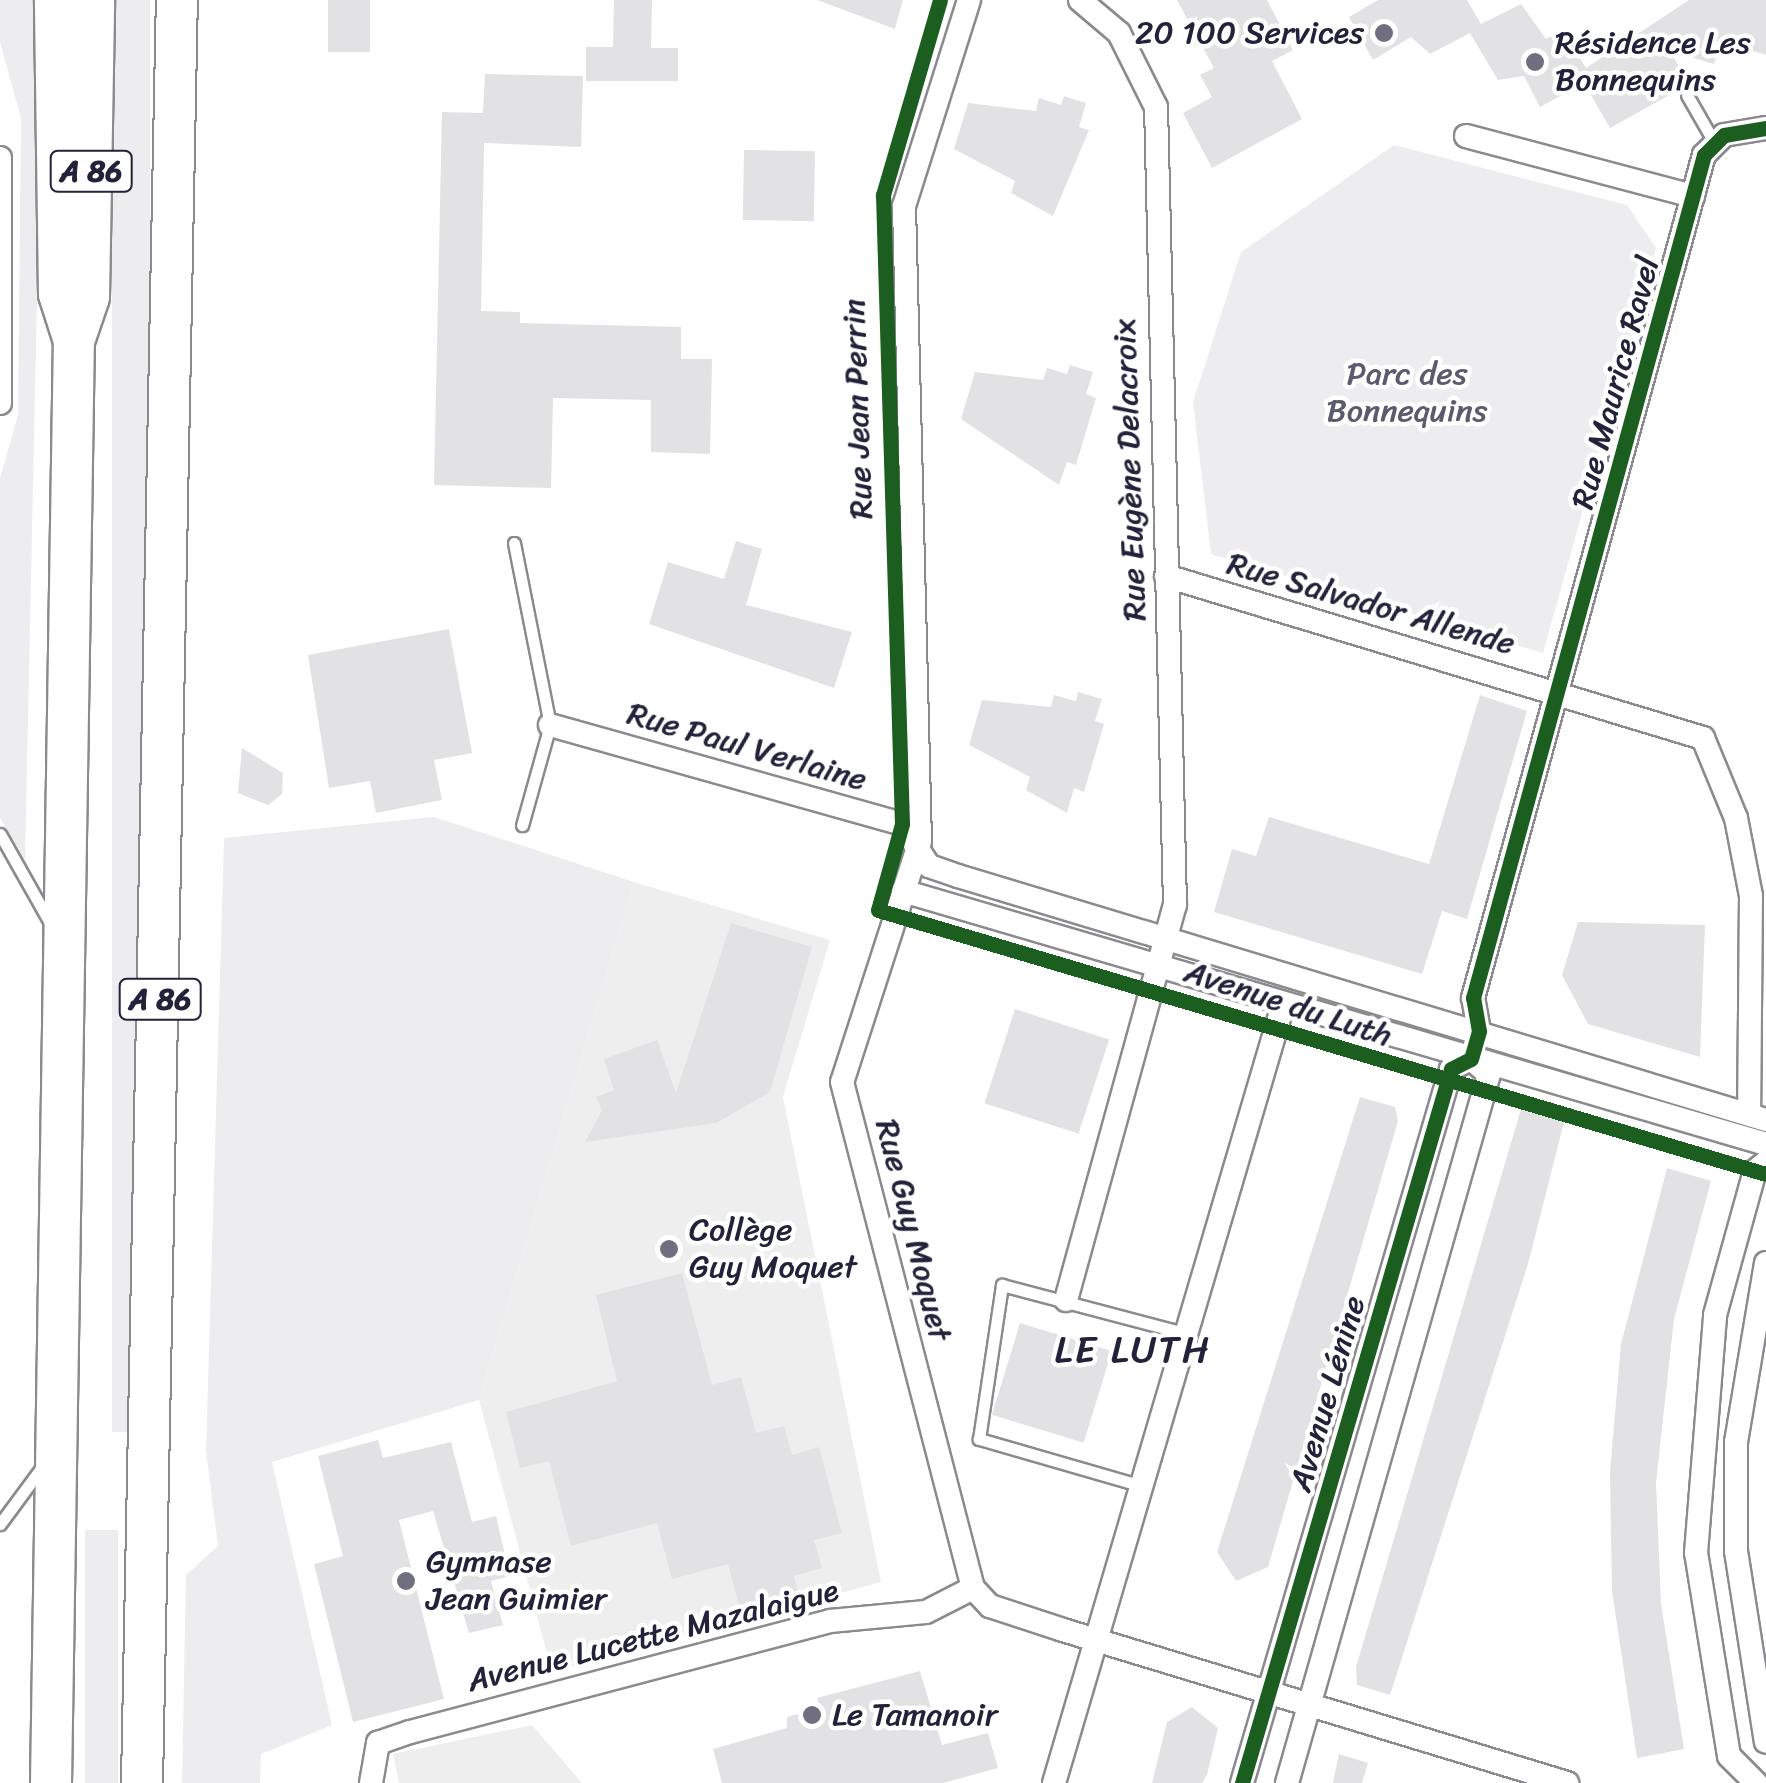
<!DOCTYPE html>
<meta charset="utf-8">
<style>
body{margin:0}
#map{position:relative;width:1766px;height:1783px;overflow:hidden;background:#fff;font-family:Sriracha,sans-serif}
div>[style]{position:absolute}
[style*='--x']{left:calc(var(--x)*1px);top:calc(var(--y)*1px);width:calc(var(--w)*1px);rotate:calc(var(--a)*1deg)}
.built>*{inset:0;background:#eeeeef}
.green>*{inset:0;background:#ededef;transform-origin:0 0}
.building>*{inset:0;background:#e2e2e4;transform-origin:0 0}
.roads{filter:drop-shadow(2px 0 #8a8a8f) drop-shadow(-2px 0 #8a8a8f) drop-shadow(0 2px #8a8a8f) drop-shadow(0 -2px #8a8a8f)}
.service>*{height:11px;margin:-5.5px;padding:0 5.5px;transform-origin:5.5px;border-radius:5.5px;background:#fff}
.minor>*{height:22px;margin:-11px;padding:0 11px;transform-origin:11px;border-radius:11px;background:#fff}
.motorway>*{height:40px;margin:-20px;padding:0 20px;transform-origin:20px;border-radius:20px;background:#fff}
.cycleway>*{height:15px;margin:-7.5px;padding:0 7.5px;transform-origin:7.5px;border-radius:7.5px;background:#1b5e20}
.dots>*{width:28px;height:28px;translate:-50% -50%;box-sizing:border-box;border:5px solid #fff;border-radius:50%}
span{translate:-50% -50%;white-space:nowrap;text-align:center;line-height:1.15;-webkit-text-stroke:9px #fff;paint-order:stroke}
.shield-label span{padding:2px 8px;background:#fff;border:2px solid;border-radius:8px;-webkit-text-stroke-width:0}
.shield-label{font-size:30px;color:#22223b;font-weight:700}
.poi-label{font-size:32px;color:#22223b}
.right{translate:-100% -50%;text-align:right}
.left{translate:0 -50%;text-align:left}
.park-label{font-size:32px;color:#5b5b6d}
.street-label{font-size:32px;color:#22223b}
.quarter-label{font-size:38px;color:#22223b;letter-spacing:2.5px}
</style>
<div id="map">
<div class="built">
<div style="clip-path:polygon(634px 882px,830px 940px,783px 1097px,881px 1582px,552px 1672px,479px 1400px)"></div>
<div style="clip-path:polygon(532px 1725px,582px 1783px,399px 1783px,393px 1754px)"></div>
</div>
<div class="green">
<div style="clip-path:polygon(0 0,36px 0,41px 113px,25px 860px,0 818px,0 478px,18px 415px,21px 118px,0 42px)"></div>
<div style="left:112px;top:0;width:38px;height:1432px"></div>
<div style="clip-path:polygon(1394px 145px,1627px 205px,1656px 248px,1543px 653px,1211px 554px,1193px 402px,1241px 252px)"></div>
<div style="clip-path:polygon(434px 817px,634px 882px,479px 1400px,272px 1462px,332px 1725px,261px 1754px,260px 1783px,182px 1783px,186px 1575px,218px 1546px,206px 1451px,224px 838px)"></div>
<div style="left:85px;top:1530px;width:33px;height:253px"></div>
</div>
<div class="building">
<div style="left:328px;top:0;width:42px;height:52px"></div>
<div style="clip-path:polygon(614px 0,652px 0,651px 48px,678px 48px,678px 81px,586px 81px,586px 47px,613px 47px)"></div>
<div style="clip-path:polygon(817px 0,903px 0,895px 29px)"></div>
<div style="clip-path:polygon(1177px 0,1267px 0,1293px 50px,1272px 61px,1302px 119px,1212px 168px,1183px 113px,1212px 97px,1200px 75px,1214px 68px)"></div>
<div style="clip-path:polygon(1378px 0,1467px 0,1481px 24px,1521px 4px,1546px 39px,1563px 30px,1586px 68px,1689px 0,1766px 0,1766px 55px,1721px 41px,1714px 64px,1670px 51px,1689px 84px,1610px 128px,1584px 83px,1540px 107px,1524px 76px,1498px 80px,1470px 33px,1430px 54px,1411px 37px,1373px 60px,1349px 17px)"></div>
<div style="clip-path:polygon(485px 74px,583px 76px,581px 147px,484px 143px,481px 311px,520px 312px,520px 323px,681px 327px,681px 359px,712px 359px,710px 454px,651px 452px,651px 400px,553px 398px,551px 488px,434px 485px,442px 112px,483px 113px)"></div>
<div style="clip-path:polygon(1064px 96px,1086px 103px,1079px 127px,1089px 130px,1053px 216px,1011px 193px,1015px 181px,954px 149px,968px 103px,1036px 111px,1039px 98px,1061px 105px)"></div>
<div style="left:744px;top:150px;width:71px;height:70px;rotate:1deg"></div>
<div style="clip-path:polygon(1070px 365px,1093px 372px,1086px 394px,1096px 398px,1076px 465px,1067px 462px,1059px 485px,961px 419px,975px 372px,1043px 380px,1047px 368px,1067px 374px)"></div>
<div style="clip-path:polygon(736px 541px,762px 549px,746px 605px,852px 632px,834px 688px,649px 624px,668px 562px,724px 579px)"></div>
<div style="clip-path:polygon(449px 629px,472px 753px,434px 760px,442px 800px,376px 813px,370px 781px,329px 788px,308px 655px)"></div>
<div style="clip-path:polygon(1078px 692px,1102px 699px,1095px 721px,1104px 724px,1084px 792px,1074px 788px,1067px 813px,1026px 790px,1030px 777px,969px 745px,982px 700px,1051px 707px,1054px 695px,1076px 701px)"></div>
<div style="clip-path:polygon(1480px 695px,1527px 711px,1467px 919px,1442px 911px,1422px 974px,1214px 912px,1232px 849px,1256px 856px,1269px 817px,1429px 864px)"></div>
<div style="clip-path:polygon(242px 748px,283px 773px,282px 794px,268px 805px,238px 793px)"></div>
<div style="clip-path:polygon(1578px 922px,1705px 925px,1700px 1057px,1588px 1024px,1562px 975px)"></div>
<div style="clip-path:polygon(731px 923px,812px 947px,770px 1092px,716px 1123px,585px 1142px,602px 1110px,596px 1097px,614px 1090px,604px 1059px,657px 1040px,676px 1093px)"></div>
<div style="left:1015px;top:1009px;width:99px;height:99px;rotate:18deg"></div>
<div style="clip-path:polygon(1360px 1097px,1395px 1107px,1398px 1121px,1268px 1567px,1236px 1581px,1217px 1552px)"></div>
<div style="clip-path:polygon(1521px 1109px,1564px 1122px,1528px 1264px,1390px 1695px,1357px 1685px,1356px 1667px)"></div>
<div style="clip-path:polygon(1667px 1168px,1711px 1181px,1674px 1319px,1656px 1483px,1661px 1604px,1684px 1749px,1637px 1758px,1612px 1591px,1610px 1472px,1621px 1344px)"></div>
<div style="clip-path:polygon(682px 1273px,712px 1385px,741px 1377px,756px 1433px,784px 1426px,792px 1455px,819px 1447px,842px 1533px,814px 1540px,822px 1568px,794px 1576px,801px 1605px,743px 1621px,728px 1564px,672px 1579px,657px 1523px,571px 1546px,549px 1461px,520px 1468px,506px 1412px,617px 1381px,596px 1295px)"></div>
<div style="left:1020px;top:1323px;width:96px;height:96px;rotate:17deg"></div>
<div style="clip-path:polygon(378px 1440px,383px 1458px,451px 1442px,472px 1522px,496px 1516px,510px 1576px,491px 1581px,503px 1625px,469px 1633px,433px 1511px,399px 1520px,444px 1699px,353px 1722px,314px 1564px,343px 1556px,318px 1456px)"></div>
<div style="clip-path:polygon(920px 1671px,942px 1745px,988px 1733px,998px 1768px,943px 1783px,722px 1783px,713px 1749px,787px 1728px,787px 1717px,820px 1708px,817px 1698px)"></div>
<div style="clip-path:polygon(1192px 1707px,1218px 1728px,1207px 1775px,1202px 1783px,1152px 1783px,1167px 1722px)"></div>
<div style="clip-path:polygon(1339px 1754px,1368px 1763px,1362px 1783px,1333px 1783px)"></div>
</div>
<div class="roads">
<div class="service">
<div style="--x:1687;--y:95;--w:54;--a:60.1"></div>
<div style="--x:514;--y:543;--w:186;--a:78.8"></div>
<div style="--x:550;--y:725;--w:104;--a:105.6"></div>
<div style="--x:0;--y:834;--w:110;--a:60.6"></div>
<div style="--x:1142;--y:1486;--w:170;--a:-163.9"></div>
<div style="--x:979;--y:1439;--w:156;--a:-81.5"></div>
<div style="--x:1002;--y:1285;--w:188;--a:14.8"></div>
<div style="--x:0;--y:1524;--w:71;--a:-53.6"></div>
</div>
<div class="minor">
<div style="--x:969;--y:0;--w:216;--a:107.5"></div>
<div style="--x:904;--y:206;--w:635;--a:88.56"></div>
<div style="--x:920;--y:841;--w:253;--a:107.9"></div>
<div style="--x:842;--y:1082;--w:523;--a:75.49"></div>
<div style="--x:1466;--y:136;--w:235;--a:14.8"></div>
<div style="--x:0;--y:158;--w:245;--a:90"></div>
<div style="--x:1166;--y:576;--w:561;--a:16.79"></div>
<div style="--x:1703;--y:738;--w:87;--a:67.6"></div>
<div style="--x:1736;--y:818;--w:79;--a:79.1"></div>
<div style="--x:1751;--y:896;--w:215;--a:90.5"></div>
<div style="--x:550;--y:725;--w:366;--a:15.7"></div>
<div style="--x:902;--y:824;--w:50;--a:57.3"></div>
<div style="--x:929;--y:866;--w:31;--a:19"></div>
<div style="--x:958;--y:876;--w:844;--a:16.8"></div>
<div style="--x:903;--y:891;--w:899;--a:16.34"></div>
<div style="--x:1766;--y:1263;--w:181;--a:99.5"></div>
<div style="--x:1736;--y:1442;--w:109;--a:90"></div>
<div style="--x:1736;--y:1551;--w:193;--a:81.1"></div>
<div style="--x:1066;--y:1300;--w:410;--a:-74.6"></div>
<div style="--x:1175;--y:905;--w:798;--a:-91.36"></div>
<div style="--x:1156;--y:107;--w:83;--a:-116.6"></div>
<div style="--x:1119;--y:33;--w:51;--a:-139.8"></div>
<div style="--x:371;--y:1783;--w:41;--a:-80.1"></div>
<div style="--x:378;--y:1743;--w:34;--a:-19"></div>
<div style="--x:410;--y:1732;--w:434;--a:-14.8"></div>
<div style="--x:830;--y:1621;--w:96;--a:-5.4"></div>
<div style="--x:926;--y:1612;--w:53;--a:-27.1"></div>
<div style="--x:973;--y:1588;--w:25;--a:47"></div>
<div style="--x:990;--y:1606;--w:77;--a:18.2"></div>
<div style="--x:1063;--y:1630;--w:527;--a:16.89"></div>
<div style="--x:1054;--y:1783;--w:811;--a:-73.6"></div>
<div style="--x:1242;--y:1783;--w:744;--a:-73.68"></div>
<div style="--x:1451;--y:1069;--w:22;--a:-27"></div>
<div style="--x:1471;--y:1059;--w:29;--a:-74"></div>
<div style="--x:1479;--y:1031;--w:34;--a:-100"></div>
<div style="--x:1473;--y:998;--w:874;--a:-74.68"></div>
<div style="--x:1704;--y:155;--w:28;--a:-45"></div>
<div style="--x:1724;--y:135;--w:43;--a:-9.5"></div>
<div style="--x:1287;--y:1783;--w:737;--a:-74.1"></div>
<div style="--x:1489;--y:1074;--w:23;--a:-140"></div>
<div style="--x:1756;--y:1783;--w:38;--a:-135"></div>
<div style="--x:1729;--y:1756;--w:206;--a:-99.2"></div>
<div style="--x:1696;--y:1553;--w:239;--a:-85.4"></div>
<div style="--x:1715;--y:1315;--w:149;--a:-74.5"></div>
<div style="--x:1755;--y:1171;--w:14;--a:-39"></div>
</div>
<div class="motorway">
<div style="--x:74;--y:341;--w:46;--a:-71.2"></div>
<div style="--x:89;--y:297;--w:297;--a:-89"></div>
<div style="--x:51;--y:1783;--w:1442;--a:-89.09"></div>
<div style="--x:74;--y:341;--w:49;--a:-107.7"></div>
<div style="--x:59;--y:294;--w:294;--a:-90.8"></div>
<div style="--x:142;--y:1783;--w:1783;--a:-88.88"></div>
</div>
</div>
<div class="cycleway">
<div style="--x:940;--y:0;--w:203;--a:106.3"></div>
<div style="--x:883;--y:195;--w:629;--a:88.27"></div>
<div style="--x:902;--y:824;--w:89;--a:105.6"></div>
<div style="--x:878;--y:910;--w:926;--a:16.56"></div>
<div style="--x:1242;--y:1783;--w:744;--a:-73.68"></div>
<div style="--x:1451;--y:1069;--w:22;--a:-27"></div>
<div style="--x:1471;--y:1059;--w:29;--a:-74"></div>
<div style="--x:1479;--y:1031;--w:34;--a:-100"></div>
<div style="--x:1473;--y:998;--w:874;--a:-74.68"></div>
<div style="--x:1704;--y:155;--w:28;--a:-45"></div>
<div style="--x:1724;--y:135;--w:43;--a:-9.5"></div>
</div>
<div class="dots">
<div style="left:1384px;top:33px;background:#6f6f80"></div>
<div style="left:1535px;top:62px;background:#6f6f80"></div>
<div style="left:669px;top:1249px;background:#6f6f80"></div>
<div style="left:406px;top:1581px;background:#6f6f80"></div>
<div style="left:812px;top:1715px;background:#6f6f80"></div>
</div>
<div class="shield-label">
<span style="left:91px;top:171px">A 86</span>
<span style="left:160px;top:999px">A 86</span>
</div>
<div class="poi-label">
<span class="right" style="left:1364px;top:33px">20 100 Services</span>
<span class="left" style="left:1555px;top:62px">Résidence Les<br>Bonnequins</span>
<span class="left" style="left:689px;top:1249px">Collège<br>Guy Moquet</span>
<span class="left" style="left:426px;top:1581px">Gymnase<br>Jean Guimier</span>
<span class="left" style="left:832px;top:1715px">Le Tamanoir</span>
</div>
<div class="park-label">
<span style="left:1407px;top:393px">Parc des<br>Bonnequins</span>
</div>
<div class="street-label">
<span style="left:1616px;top:383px;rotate:-75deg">Rue Maurice Ravel</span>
<span style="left:858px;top:409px;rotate:-92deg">Rue Jean Perrin</span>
<span style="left:1130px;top:470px;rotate:-92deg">Rue Eugène Delacroix</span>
<span style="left:1371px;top:604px;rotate:16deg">Rue Salvador Allende</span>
<span style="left:747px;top:747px;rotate:16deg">Rue Paul Verlaine</span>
<span style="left:1288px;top:1004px;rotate:18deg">Avenue du Luth</span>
<span style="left:913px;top:1230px;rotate:76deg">Rue Guy Moquet</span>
<span style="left:1328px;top:1394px;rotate:-74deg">Avenue Lénine</span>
<span style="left:653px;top:1636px;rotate:-14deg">Avenue Lucette Mazalaigue</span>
</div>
<div class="quarter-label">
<span style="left:1133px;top:1350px">LE LUTH</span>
</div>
</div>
